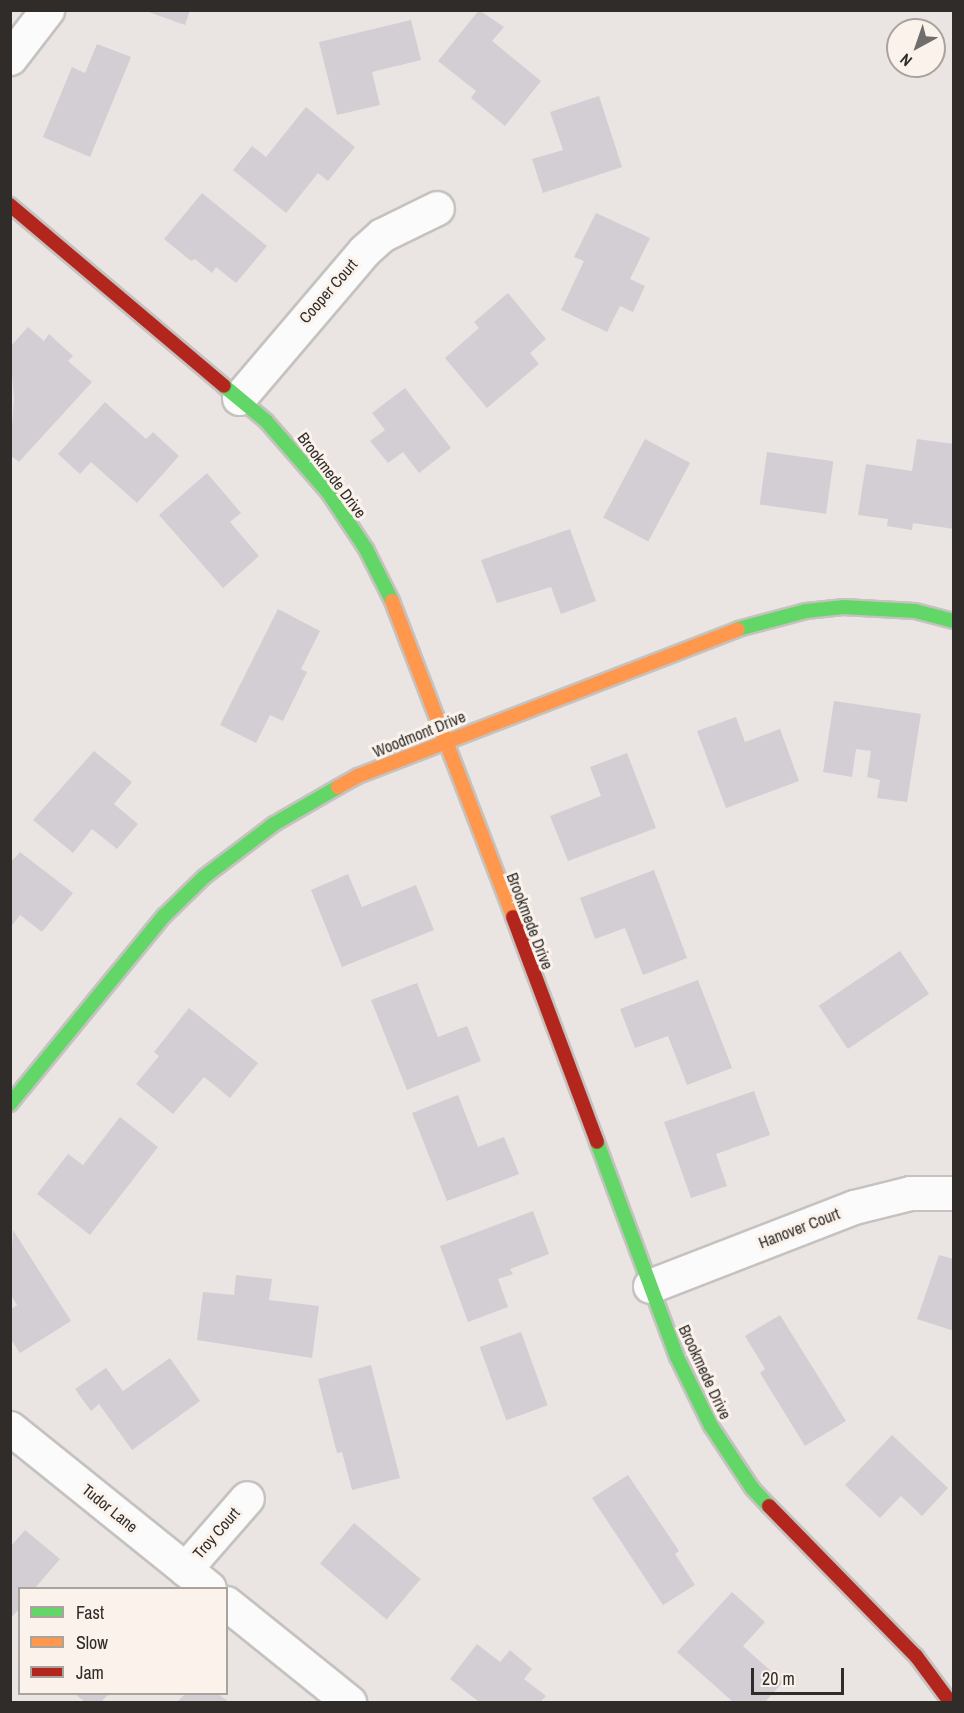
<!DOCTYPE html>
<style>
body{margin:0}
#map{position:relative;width:964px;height:1713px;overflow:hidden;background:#eae5e2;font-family:"Archivo Narrow",sans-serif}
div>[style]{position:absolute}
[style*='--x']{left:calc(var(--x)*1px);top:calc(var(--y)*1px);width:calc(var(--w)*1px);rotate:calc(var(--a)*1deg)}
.building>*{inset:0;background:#d2ced4;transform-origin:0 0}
.roads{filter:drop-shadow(2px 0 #c5c2bf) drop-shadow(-2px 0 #c5c2bf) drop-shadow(0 2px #c5c2bf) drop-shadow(0 -2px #c5c2bf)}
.street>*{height:33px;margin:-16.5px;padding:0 16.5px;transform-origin:16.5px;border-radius:16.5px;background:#fcfbfb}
.fast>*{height:14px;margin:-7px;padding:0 7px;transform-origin:7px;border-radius:7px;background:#63d668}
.slow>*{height:14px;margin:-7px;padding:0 7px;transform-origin:7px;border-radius:7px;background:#ff974d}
.jam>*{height:14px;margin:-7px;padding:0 7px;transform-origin:7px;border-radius:7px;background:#b3261e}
span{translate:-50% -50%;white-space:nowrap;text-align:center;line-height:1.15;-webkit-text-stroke:6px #fbf2eb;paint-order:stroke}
.street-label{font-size:16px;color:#2f2c2a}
.frame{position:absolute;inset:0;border:12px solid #2f2c2a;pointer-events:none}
.legend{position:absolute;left:18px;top:1587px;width:210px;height:108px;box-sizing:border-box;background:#fbf2eb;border:2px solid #a9a39e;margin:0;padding:8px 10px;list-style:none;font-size:18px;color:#2f2c2a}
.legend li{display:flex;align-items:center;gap:12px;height:30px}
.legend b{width:30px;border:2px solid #a9a39e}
.north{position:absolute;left:886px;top:18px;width:60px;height:60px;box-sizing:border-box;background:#fbf2eb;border:2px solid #a9a39e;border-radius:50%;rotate:220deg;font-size:16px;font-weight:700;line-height:24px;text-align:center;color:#2f2c2a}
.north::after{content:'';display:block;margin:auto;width:21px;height:27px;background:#706d6a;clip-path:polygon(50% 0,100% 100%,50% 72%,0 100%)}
.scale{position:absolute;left:751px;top:1668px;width:93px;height:27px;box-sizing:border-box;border:3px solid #2f2c2a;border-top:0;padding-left:8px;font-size:18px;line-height:21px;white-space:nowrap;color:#2f2c2a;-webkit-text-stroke:4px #fbf2eb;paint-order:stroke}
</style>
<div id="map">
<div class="building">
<div style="clip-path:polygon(143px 10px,190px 10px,185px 25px)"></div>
<div style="clip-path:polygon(479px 10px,504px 27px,492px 41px,541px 81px,505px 126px,471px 98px,476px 91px,438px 61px)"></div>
<div style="clip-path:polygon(411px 20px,421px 60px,372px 72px,380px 105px,337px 115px,319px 42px)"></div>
<div style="clip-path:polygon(97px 44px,131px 57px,90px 157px,43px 137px,72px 67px,85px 73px)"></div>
<div style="clip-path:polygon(599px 96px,622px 167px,543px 193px,532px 159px,563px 150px,550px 112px)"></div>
<div style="clip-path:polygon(306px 107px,355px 147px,328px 181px,318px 173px,286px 213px,233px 170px,252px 146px,266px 157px)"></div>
<div style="clip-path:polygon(202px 193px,267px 246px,236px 283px,216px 267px,212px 273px,195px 259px,191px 261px,164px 239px)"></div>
<div style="clip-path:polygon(596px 213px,650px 238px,630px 279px,645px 286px,633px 312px,620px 306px,607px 332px,561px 310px,584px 261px,574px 257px)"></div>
<div style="clip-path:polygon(508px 293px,546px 339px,530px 353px,539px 364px,487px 408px,445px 358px,479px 328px,474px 322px)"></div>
<div style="clip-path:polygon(28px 327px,44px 341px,49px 334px,73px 356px,68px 361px,92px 382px,19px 462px,10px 455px,14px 399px,10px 347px)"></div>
<div style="clip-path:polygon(405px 388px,451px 448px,419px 473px,403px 452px,388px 463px,370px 441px,385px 430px,372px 413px)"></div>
<div style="clip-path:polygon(105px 402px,146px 439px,153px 432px,179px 456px,137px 503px,91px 462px,80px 474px,58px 454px)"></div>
<div style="left:645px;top:439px;width:51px;height:89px;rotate:28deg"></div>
<div style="clip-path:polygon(917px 439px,954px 444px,954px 529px,913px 523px,912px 530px,887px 526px,888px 519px,858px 515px,866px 464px,912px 471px)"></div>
<div style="left:767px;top:452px;width:67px;height:53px;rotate:8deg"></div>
<div style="clip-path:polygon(207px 473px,241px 513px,230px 522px,259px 556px,223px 588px,159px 515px)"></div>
<div style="clip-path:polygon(570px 529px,596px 601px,561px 614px,551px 587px,497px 603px,481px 560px)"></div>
<div style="clip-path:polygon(278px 609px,320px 631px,301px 669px,307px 672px,283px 721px,270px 715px,256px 743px,220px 725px)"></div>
<div style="clip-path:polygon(834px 701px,921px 714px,907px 802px,877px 798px,880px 780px,867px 777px,871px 751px,856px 749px,852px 777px,823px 772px)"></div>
<div style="clip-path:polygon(736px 717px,745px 742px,780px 729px,799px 781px,726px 808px,697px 731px)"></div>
<div style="clip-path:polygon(94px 751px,132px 782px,114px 804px,138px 824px,117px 849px,92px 829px,73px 853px,33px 820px)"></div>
<div style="clip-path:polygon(627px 753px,656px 828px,568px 861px,550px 816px,601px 796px,590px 767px)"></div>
<div style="clip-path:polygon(20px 852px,73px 893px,42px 932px,20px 915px,10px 928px,10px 863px)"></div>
<div style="clip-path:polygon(654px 870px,687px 958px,643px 975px,625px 928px,595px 939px,580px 898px)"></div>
<div style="clip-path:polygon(348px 874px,362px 907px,416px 885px,434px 930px,342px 967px,311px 890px)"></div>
<div style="left:900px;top:951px;width:52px;height:98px;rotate:56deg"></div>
<div style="clip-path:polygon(698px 980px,732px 1068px,687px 1085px,668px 1036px,635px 1048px,620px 1009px)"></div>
<div style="clip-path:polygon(417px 983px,438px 1037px,467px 1026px,481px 1061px,407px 1090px,371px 1000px)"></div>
<div style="clip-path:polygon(189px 1008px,258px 1063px,230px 1098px,204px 1077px,173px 1114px,136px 1084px,159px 1056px,154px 1052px)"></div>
<div style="clip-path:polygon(754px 1091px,770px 1135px,716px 1154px,727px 1186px,691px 1198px,664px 1122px)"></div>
<div style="clip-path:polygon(458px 1095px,478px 1147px,504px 1137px,519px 1174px,447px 1201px,412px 1113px)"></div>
<div style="clip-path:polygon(120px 1117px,158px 1147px,90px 1235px,37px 1194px,68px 1154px,83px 1165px)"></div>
<div style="clip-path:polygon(533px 1211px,549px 1254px,510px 1269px,513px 1274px,498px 1279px,508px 1307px,468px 1322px,440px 1246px)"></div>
<div style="clip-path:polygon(13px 1230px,71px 1321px,20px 1353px,10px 1338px,10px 1310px,17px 1305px,10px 1294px)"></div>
<div style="clip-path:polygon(939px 1255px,954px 1259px,954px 1331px,917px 1319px)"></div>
<div style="clip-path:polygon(236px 1275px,272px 1279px,269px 1300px,319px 1306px,312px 1358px,197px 1340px,203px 1292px,234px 1295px)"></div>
<div style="clip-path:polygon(780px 1315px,846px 1421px,805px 1446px,760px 1373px,765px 1369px,745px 1336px)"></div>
<div style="left:521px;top:1332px;width:78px;height:44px;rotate:70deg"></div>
<div style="clip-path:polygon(170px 1358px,200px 1401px,132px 1450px,99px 1404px,91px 1411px,75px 1389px,106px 1368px,123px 1391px)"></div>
<div style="clip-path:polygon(371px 1365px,400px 1478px,352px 1490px,342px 1452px,337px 1453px,318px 1379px)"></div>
<div style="clip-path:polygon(892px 1435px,948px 1488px,922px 1516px,901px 1496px,880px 1518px,845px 1485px)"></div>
<div style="clip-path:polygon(628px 1475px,679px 1551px,675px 1554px,695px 1585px,663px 1605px,592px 1498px)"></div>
<div style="left:354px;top:1523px;width:87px;height:53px;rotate:40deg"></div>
<div style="clip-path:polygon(25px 1530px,60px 1559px,35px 1588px,20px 1588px,20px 1608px,10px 1619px,10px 1547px)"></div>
<div style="clip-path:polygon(732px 1592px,765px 1622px,743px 1646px,783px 1682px,765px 1702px,733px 1702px,677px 1652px)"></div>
<div style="clip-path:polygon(477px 1644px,500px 1662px,510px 1650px,532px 1669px,524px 1679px,546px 1696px,540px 1702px,479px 1702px,450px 1679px)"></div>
<div style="clip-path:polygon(75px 1694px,109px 1694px,101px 1702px,85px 1702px)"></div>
<div style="clip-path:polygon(185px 1694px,218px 1694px,229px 1702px,177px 1702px)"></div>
</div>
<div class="roads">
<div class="street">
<div style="--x:10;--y:58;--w:61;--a:-52.4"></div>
<div style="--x:239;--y:398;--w:193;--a:-49.6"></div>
<div style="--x:364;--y:251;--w:24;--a:-42"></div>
<div style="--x:382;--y:235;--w:61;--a:-26.1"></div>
<div style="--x:650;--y:1286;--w:219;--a:-21.2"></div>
<div style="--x:854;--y:1207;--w:58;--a:-14"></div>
<div style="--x:910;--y:1193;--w:44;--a:0"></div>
<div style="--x:10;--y:1428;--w:255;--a:38.8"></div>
<div style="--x:185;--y:1569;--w:94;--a:-48.9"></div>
<div style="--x:226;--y:1603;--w:158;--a:38.8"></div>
</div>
<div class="fast">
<div style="--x:224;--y:386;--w:55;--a:39.8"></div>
<div style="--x:266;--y:421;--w:94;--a:48.9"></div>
<div style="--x:328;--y:492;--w:69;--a:56.3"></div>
<div style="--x:366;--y:549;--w:58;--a:63.4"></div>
<div style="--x:738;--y:629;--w:70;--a:-14.8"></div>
<div style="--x:806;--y:611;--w:37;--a:-6"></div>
<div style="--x:843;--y:607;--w:72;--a:3.2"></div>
<div style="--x:915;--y:611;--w:40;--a:14.4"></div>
<div style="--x:10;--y:1104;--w:243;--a:-50.7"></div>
<div style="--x:164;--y:916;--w:56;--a:-44.3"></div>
<div style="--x:204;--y:877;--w:88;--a:-37.1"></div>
<div style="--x:274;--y:824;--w:74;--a:-30"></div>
<div style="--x:597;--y:1142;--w:229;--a:69.6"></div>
<div style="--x:677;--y:1357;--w:77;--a:63.8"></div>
<div style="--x:711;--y:1426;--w:74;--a:56.5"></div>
<div style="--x:752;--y:1488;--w:25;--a:47"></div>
</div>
<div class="slow">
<div style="--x:392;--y:601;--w:338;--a:69"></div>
<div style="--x:338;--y:787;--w:23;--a:-29"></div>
<div style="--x:358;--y:776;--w:407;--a:-21.1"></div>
</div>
<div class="jam">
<div style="--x:10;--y:205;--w:280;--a:40.2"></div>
<div style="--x:513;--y:917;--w:240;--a:69.5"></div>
<div style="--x:769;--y:1506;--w:210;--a:45.6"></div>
<div style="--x:916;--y:1656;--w:57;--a:53.5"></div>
</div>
</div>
<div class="street-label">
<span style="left:328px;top:291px;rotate:-49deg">Cooper Court</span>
<span style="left:332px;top:475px;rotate:53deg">Brookmede Drive</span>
<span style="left:419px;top:734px;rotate:-22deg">Woodmont Drive</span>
<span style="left:530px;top:921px;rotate:69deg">Brookmede Drive</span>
<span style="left:799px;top:1228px;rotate:-21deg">Hanover Court</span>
<span style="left:705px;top:1372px;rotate:65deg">Brookmede Drive</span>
<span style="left:110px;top:1508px;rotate:39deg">Tudor Lane</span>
<span style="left:216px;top:1533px;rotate:-49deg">Troy Court</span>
</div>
<div class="frame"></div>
<ul class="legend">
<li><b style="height:8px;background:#63d668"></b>Fast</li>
<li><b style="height:8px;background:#ff974d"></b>Slow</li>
<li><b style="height:8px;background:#b3261e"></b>Jam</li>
</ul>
<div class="north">N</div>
<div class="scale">20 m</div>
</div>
